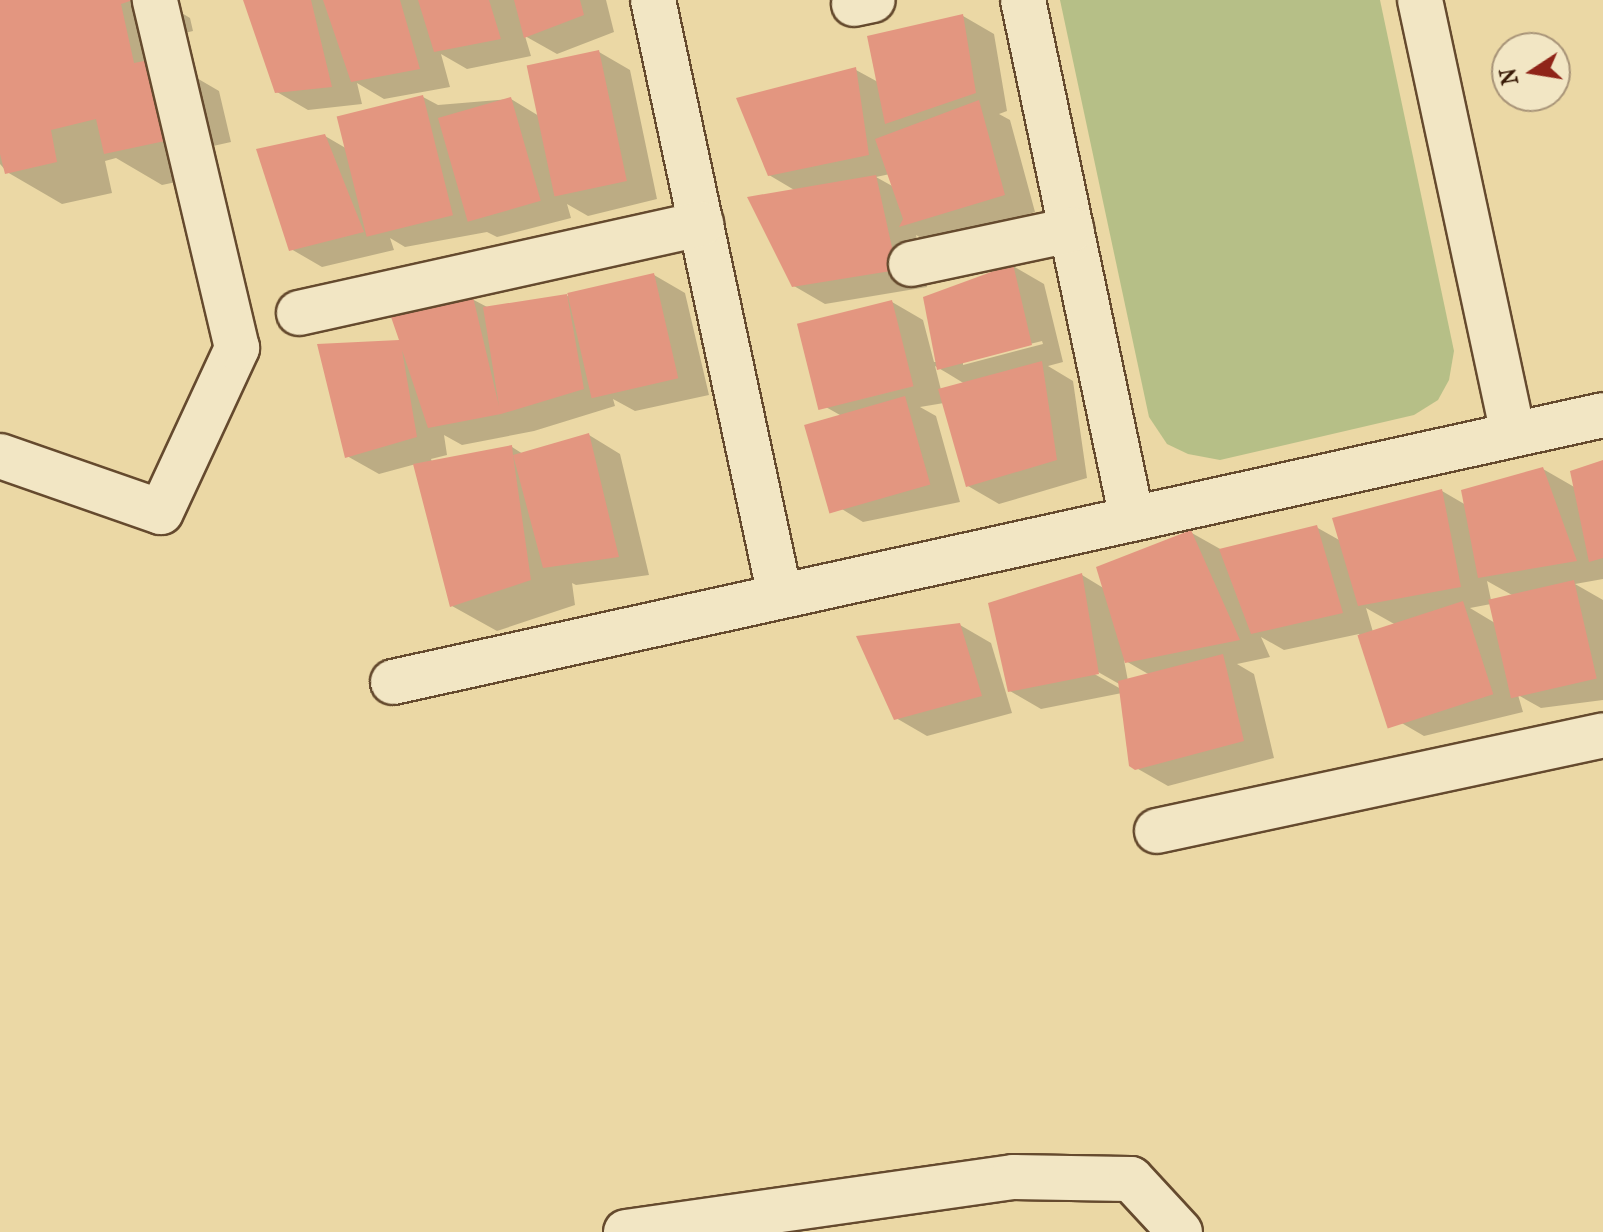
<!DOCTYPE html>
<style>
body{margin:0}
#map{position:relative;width:1603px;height:1232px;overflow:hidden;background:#ebd8a5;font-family:"IM FELL French Canon",serif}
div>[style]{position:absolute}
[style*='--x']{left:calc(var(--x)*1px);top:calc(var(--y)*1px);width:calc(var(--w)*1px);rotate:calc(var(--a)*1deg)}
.green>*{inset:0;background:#b6bf87}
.shadow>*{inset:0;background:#0003}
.building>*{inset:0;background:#e39680;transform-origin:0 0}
.roads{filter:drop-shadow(2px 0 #654a2e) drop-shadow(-2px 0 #654a2e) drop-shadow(0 2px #654a2e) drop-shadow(0 -2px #654a2e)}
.minor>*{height:44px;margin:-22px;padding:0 22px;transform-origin:22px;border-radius:22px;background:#f2e6c4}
span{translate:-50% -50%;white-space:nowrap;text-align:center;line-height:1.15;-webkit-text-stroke:6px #f2e6c4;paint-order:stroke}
.north{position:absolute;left:1491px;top:32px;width:80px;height:80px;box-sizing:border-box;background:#f2e6c4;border:2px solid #a89478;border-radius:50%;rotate:258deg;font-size:22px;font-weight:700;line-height:32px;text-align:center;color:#381a06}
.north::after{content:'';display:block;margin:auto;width:28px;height:36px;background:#8f2418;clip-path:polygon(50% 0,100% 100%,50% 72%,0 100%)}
</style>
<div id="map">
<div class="green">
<div style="clip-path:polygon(1060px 0,1380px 0,1454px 351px,1449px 380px,1438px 400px,1414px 415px,1220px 460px,1188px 454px,1167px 444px,1149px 417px)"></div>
</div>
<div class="shadow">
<div style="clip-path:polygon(0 0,160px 0,190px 18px,193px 31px,176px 35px,183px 70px,219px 91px,231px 142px,213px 146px,219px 173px,162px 185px,116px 158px,105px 161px,112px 193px,62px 204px,7px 172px,0 164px)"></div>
<div style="clip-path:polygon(245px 0,606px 0,614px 32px,557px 54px,525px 36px,531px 56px,467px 69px,441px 54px,450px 87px,384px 99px,357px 83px,362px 104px,308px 110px,277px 92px)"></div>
<div style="clip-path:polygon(evenodd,963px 16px,994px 34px,1007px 111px,999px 114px,1010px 120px,1035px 212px,932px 244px,916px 235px,927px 287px,825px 304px,794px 286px,796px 191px,769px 175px,856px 70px,878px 82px,963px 16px,890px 174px,894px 187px,876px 177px,890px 174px)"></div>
<div style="clip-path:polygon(599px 52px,630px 70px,657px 199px,588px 216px,567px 204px,571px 218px,497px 237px,487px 232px,405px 247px,390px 238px,394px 250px,322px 267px,291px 249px,325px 136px,349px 150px,423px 97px,438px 105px,511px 99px,539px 116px)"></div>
<div style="clip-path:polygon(evenodd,1013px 266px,1044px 284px,1063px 362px,1048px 366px,1073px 381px,1087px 478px,999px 504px,968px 486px,944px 403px,920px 407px,936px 416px,960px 502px,863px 522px,832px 503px,840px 415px,817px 402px,892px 302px,923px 320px,934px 362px,937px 362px,1013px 266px,1042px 341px,1043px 344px,963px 365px,963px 361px,1042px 341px,1013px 266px,935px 366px,947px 373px,965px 384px,941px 390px,935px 366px)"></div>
<div style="clip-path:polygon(654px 275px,685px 293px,709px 395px,635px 411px,613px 399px,615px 406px,534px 431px,462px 445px,444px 435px,447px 455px,431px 459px,432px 462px,512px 447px,523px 454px,589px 435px,620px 454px,649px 575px,576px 585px,572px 583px,575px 605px,497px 631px,452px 606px,416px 464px,379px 474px,347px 456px,402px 342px,472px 299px,489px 308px,568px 296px)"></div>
<div style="clip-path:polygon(evenodd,1603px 462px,1603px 579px,1575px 584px,1603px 600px,1603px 700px,1541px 708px,1518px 695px,1523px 712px,1424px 736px,1393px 718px,1359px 634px,1284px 650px,1261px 637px,1270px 657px,1237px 664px,1254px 674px,1274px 758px,1168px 786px,1131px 765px,1122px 693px,1041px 709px,1010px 691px,1082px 575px,1105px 589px,1190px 532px,1222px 550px,1316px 527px,1341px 541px,1442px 491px,1466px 505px,1543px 469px,1576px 488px,1603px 462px,1487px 581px,1512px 595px,1523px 593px,1524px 596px,1492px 605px,1487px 581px,1603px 462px,1491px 604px,1495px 623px,1470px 608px,1491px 604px,1603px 462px,1366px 608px,1396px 625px,1373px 632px,1366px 608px,1603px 462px,1124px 660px,1150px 675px,1128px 681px,1124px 660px,1603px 462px,1091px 668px,1121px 685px,1121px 689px,1089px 671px,1091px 668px)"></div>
<div style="clip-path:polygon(960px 625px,991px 643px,1012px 713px,927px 736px,896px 718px)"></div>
</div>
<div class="building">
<div style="clip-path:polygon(0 0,133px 0,121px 4px,134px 63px,164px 57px,176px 111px,159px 114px,165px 141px,104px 154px,96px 119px,51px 130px,57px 162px,5px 174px,0 154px)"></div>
<div style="clip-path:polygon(243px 0,311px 0,332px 87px,275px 93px)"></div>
<div style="clip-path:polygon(323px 0,400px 0,420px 69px,351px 82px)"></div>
<div style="clip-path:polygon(418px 0,489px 0,501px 39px,434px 52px)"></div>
<div style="clip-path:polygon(514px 0,580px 0,584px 15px,524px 38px)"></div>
<div style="clip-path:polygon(963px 14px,976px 93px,885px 124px,867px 36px)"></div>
<div style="left:599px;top:50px;width:134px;height:74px;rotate:78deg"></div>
<div style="clip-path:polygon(856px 67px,869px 155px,768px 176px,736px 98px)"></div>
<div style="left:423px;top:95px;width:124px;height:89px;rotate:76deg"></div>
<div style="left:511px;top:97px;width:108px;height:76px;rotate:74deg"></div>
<div style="clip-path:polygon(979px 100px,1005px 195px,899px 227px,903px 219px,875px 139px)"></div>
<div style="clip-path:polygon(325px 134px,364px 232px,289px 251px,256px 149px)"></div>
<div style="clip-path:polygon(876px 175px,897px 270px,792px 287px,747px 197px)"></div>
<div style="clip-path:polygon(1013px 264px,1032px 345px,937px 370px,923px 297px)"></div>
<div style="left:654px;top:273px;width:108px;height:89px;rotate:77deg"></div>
<div style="clip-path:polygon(567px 294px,584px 389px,501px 414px,428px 428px,402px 350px,417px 437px,345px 458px,317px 344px,399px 340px,391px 317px,473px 297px,499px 406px,483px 307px)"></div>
<div style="left:892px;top:300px;width:89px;height:98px;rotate:76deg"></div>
<div style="clip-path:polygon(1042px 361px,1057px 460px,966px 487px,938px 389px)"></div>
<div style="left:905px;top:396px;width:92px;height:105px;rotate:74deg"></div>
<div style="clip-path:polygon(589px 433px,619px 557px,543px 568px,513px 455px,531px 580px,450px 607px,413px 464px,512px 445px,513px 455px)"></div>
<div style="clip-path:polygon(1603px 460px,1603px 558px,1589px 562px,1570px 471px)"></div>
<div style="clip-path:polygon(1543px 467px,1577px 561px,1478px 578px,1461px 490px)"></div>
<div style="clip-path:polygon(1442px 489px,1461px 587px,1358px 606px,1332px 518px)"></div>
<div style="clip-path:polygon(1317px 525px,1343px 613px,1251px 634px,1219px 549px)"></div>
<div style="clip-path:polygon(1191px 530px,1240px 640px,1125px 663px,1096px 567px)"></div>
<div style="clip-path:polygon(1082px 573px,1099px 674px,1008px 692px,988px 603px)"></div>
<div style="left:1574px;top:580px;width:101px;height:88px;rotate:77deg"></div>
<div style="left:1463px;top:601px;width:98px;height:111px;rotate:72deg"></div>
<div style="clip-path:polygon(960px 623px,982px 696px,894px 720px,856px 636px)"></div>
<div style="clip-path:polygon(1223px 654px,1244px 741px,1135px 770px,1129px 766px,1118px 681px)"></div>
</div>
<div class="roads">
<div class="minor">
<div style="--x:653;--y:0;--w:609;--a:77.97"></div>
<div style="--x:1023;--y:0;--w:530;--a:78.14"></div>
<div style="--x:1420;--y:0;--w:444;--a:77.9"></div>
<div style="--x:854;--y:4;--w:19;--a:-12"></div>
<div style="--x:911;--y:264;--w:164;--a:-12"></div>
<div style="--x:299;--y:313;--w:412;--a:-12.5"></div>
<div style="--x:0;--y:456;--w:170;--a:19.2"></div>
<div style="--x:161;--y:512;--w:181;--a:-65.1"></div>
<div style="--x:237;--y:348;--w:358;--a:-103.3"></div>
<div style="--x:393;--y:682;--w:1239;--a:-12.44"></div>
<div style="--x:1157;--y:831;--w:456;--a:-12.1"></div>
<div style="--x:626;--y:1232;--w:391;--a:-8.1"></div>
<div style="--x:1013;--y:1177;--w:118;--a:1"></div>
<div style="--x:1131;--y:1179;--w:72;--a:47.2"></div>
</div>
</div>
<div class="north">N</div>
</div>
